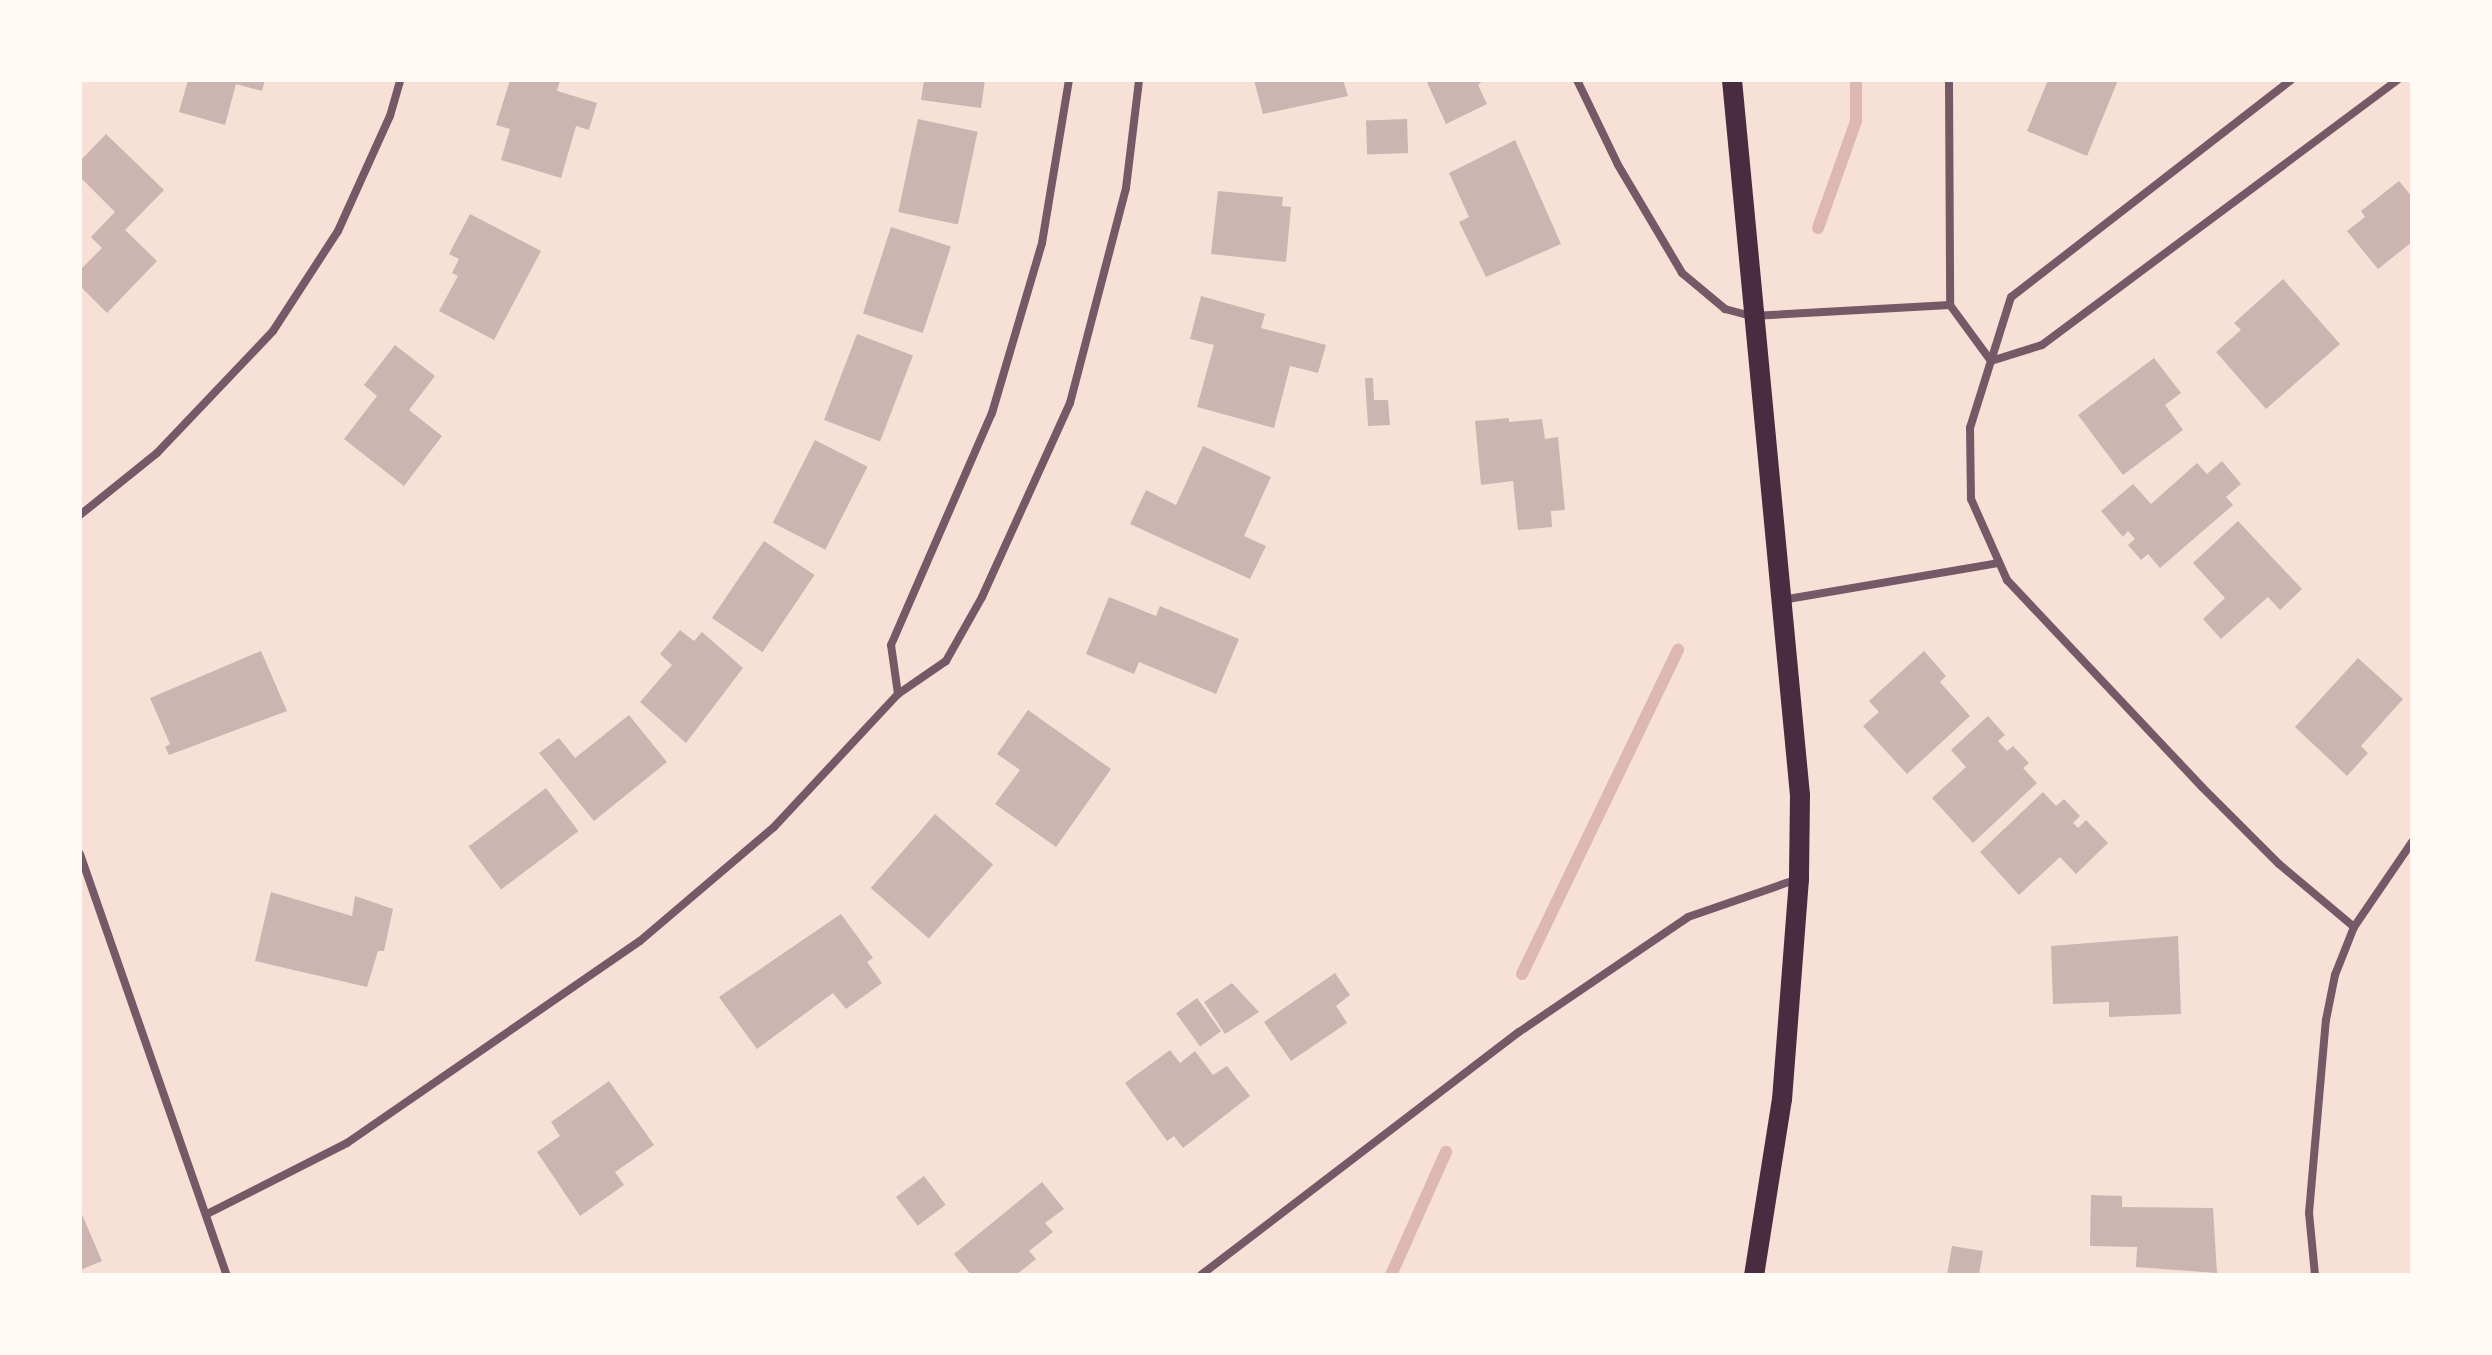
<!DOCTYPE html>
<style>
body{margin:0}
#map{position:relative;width:2492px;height:1355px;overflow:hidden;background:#f7e1d7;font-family:"PT Sans Narrow",sans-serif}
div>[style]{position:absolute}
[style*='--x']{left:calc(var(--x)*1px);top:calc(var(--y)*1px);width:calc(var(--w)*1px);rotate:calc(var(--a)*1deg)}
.stream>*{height:12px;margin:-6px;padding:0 6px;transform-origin:6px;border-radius:6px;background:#dcb8b0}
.building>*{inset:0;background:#ccb4b1;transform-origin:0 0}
.minor>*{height:8px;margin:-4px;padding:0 4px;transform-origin:4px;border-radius:4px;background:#755966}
.primary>*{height:20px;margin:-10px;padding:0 10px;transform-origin:10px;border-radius:10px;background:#4a2c40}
span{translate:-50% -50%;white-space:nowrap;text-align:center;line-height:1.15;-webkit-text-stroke:8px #fffaf5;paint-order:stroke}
.frame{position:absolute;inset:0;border:82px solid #fffaf5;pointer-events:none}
</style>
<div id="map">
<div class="stream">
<div style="--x:1818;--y:228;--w:114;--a:-70.4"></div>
<div style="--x:1856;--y:121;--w:41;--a:-90"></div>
<div style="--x:1522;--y:974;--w:360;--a:-64.3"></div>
<div style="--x:1391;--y:1275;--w:135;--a:-65.9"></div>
</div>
<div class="building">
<div style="clip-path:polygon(188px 80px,265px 80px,262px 91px,236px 84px,225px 125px,179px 112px)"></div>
<div style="clip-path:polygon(510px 80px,560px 80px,557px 91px,597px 103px,589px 130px,576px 126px,561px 178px,501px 160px,510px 129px,496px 125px)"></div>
<div style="clip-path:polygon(924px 80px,985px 80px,981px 108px,921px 100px)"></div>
<div style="clip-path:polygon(1254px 80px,1343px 80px,1348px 96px,1263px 114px)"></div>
<div style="clip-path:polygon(1426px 80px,1484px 80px,1478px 85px,1487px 104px,1446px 124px)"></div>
<div style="clip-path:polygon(2048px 80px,2118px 80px,2087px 156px,2027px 131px)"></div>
<div style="left:918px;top:119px;width:61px;height:95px;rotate:12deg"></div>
<div style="left:1407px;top:119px;width:34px;height:41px;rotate:88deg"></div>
<div style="clip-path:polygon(106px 134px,164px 190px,125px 230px,157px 261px,107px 313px,80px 286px,80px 270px,102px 248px,91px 237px,115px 212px,80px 177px,80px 161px)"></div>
<div style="clip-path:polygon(1515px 140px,1561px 244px,1486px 277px,1459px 222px,1469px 217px,1449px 173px)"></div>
<div style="clip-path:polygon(2399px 181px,2412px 197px,2412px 242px,2378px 269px,2347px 231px,2365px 217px,2361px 211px)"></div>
<div style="clip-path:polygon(1218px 191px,1283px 197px,1282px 206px,1291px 207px,1286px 262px,1211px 254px)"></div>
<div style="clip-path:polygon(470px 214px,541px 251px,494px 340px,439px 311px,458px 276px,452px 273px,459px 259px,449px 254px)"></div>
<div style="left:891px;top:227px;width:63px;height:91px;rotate:18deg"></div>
<div style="clip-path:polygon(2283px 279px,2340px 344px,2266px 409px,2216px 352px,2241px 330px,2234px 323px)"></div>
<div style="clip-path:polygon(1201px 296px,1265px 314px,1261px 328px,1326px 345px,1318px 373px,1290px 366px,1274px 428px,1197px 407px,1214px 345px,1190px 339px)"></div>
<div style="left:857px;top:334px;width:60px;height:92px;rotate:21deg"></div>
<div style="clip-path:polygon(395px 345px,435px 376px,409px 410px,442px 436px,404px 486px,344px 439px,377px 396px,364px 385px)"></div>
<div style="clip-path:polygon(2154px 358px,2181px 393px,2165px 405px,2183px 430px,2123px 475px,2078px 415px)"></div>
<div style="clip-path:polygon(1365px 378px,1373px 378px,1374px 400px,1388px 400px,1390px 425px,1368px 426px)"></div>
<div style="clip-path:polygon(1509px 418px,1509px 422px,1542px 419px,1545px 439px,1558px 437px,1565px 510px,1551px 511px,1552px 527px,1518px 530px,1513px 481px,1481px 485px,1475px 421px)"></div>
<div style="left:815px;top:440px;width:59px;height:93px;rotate:27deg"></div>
<div style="clip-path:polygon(1203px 446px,1271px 477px,1244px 536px,1266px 546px,1250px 579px,1130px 524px,1146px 490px,1176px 505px)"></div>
<div style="clip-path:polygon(2222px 461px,2241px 484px,2226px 497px,2233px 505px,2160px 568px,2148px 554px,2141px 560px,2128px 545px,2135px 539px,2128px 531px,2123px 537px,2101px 511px,2133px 484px,2151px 504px,2197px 463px,2207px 474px)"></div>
<div style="clip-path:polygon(2238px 521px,2302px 589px,2280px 610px,2268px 597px,2221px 639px,2203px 619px,2225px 598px,2193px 563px)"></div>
<div style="left:764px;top:541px;width:61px;height:93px;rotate:34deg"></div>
<div style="clip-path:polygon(1109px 597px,1156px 616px,1160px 606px,1239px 639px,1216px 694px,1139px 662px,1134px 674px,1086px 654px)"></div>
<div style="clip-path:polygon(680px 630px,694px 641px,702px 632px,743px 668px,686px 743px,640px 702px,672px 665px,660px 654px)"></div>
<div style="clip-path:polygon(261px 651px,287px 711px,169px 755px,165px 747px,170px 744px,150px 698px)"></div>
<div style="clip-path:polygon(1924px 651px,1946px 676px,1940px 682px,1970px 716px,1907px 774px,1863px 726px,1879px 712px,1869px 701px)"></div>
<div style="clip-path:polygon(2358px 658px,2403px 699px,2361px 746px,2368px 753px,2347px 776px,2295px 727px)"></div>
<div style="clip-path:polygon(1028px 710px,1111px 769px,1056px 847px,995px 804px,1020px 770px,997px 754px)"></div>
<div style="clip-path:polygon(629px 715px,667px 762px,594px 821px,539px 753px,559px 738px,575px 758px)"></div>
<div style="clip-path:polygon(1988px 716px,2005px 735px,1998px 741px,2007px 751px,2013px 746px,2029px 763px,2023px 768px,2037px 783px,1973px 843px,1932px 798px,1966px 767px,1951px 750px)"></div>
<div style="left:546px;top:788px;width:54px;height:97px;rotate:53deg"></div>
<div style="clip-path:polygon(2043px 792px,2056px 806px,2064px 799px,2080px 816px,2073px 823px,2078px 828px,2086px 820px,2108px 843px,2076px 874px,2060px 857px,2019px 895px,1980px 852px)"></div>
<div style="left:935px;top:814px;width:77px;height:98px;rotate:41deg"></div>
<div style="clip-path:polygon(271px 892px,352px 916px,355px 896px,393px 909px,384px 951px,378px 951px,367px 987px,255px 961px)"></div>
<div style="clip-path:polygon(841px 914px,873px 958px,867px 962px,882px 983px,846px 1009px,833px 993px,757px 1049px,719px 997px)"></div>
<div style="clip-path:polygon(2178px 936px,2181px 1014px,2109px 1017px,2109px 1002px,2053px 1004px,2051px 946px)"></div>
<div style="clip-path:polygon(1335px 973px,1350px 995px,1336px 1006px,1347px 1023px,1291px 1061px,1264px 1022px)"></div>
<div style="clip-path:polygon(1232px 983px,1259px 1012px,1225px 1034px,1204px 1002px)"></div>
<div style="left:1197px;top:998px;width:41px;height:26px;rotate:54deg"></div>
<div style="clip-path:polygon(1170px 1050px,1180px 1063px,1195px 1051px,1213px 1075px,1227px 1066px,1250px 1096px,1183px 1148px,1174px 1136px,1167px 1141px,1125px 1083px)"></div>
<div style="clip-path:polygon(609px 1081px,654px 1145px,615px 1172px,624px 1185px,580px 1216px,537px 1152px,560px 1136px,551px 1122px)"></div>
<div style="left:924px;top:1176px;width:36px;height:35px;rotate:53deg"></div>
<div style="clip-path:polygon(1042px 1182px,1064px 1209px,1045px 1223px,1053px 1232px,1029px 1251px,1036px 1259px,1016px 1275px,971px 1275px,954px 1254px)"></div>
<div style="clip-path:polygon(2091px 1195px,2122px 1196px,2122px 1207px,2213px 1208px,2217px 1273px,2136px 1267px,2137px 1247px,2090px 1246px)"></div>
<div style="clip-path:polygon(80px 1210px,102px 1261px,80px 1270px)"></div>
<div style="clip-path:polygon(1952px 1246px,1983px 1251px,1979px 1275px,1947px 1275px)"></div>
</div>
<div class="minor">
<div style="--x:1577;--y:80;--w:94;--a:64.2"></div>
<div style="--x:1618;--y:165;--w:126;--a:59.3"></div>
<div style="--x:1682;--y:273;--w:56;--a:39.9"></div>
<div style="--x:1725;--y:309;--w:28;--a:15"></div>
<div style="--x:1752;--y:316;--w:198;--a:-3.2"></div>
<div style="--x:1949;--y:80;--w:225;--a:89.7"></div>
<div style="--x:1950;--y:305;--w:69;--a:53.8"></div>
<div style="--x:2291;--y:80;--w:354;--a:142.2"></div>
<div style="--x:2011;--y:297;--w:137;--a:107.4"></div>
<div style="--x:1970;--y:428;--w:71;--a:89.2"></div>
<div style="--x:1971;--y:499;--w:89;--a:66"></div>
<div style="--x:2007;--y:580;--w:284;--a:46.7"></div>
<div style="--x:2202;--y:787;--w:109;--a:45"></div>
<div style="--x:2279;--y:864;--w:98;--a:40"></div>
<div style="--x:1991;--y:361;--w:53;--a:-17.4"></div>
<div style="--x:2042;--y:345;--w:444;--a:-36.7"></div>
<div style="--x:80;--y:515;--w:99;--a:-38.8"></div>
<div style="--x:157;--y:453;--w:168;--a:-46.4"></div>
<div style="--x:273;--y:331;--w:119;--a:-57"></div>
<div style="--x:338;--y:231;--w:126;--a:-65.7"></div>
<div style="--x:390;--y:116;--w:37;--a:-74"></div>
<div style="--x:1782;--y:600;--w:219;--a:-9.7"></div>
<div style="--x:898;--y:694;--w:49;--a:-98.1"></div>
<div style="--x:891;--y:645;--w:253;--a:-66.5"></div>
<div style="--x:992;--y:413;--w:177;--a:-73.6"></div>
<div style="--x:1042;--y:243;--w:165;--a:-80.6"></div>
<div style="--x:80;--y:854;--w:446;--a:70.8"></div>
<div style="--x:209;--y:1213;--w:155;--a:-26.9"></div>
<div style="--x:347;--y:1143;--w:356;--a:-34.6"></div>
<div style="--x:640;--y:941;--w:176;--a:-40.4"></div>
<div style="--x:774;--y:827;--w:182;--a:-47"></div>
<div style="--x:898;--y:694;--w:58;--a:-34.5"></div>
<div style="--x:946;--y:661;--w:73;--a:-60.6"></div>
<div style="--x:982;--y:597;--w:213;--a:-65.6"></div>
<div style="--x:1070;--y:403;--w:222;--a:-75.4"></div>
<div style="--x:1126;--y:188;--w:109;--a:-83.1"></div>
<div style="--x:1201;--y:1275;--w:400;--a:-37.4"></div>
<div style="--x:1519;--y:1032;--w:204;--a:-34.2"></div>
<div style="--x:1688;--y:917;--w:116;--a:-19.1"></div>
<div style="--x:2315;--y:1275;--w:62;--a:-95.5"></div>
<div style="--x:2309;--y:1213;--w:194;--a:-85"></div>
<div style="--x:2326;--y:1020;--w:46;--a:-78.7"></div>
<div style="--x:2335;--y:975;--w:52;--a:-68.4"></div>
<div style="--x:2354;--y:927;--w:103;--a:-55.7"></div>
</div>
<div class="primary">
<div style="--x:1732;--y:80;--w:718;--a:84.57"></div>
<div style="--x:1800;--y:795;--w:84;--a:90.7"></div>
<div style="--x:1799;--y:879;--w:221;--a:94.4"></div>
<div style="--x:1782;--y:1099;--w:178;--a:99"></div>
</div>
<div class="frame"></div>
</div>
